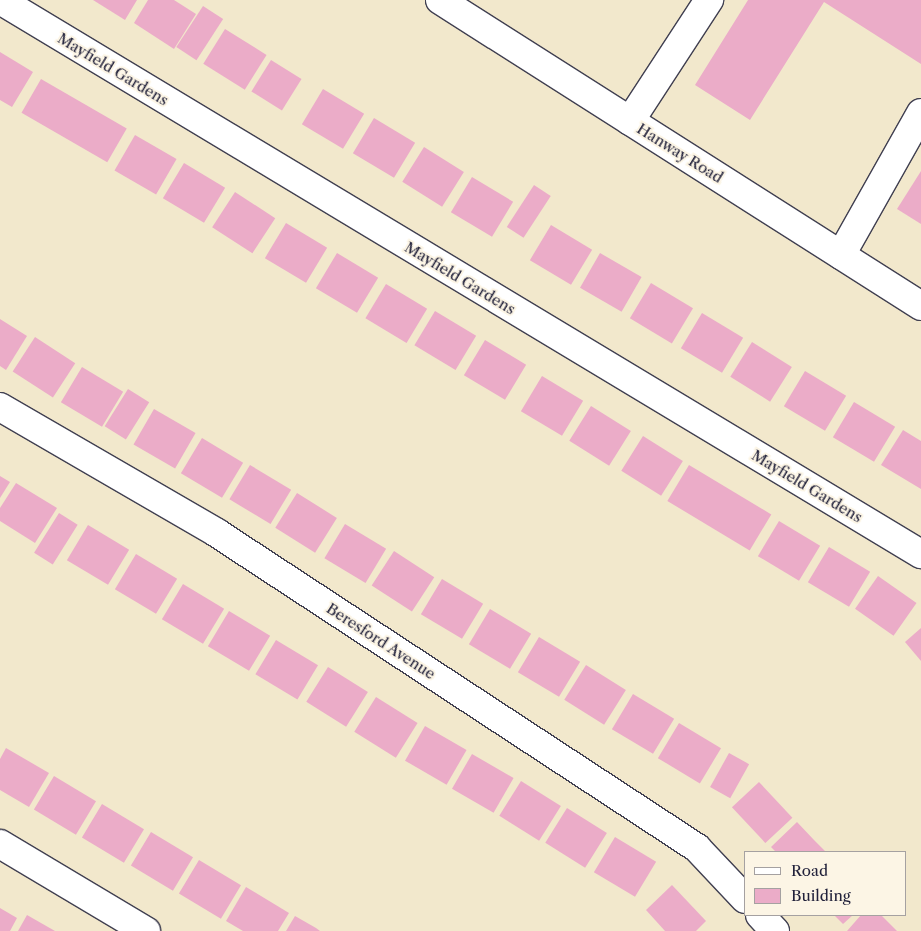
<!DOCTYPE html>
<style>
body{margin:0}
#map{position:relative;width:921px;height:931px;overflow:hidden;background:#f2e8cc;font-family:"Libre Caslon Text",serif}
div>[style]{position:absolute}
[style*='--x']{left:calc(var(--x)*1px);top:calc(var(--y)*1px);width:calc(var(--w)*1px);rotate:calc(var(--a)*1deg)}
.building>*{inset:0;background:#ebacc8;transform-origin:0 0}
.roads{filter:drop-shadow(1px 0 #414051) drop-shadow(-1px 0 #414051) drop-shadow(0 1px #414051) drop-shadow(0 -1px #414051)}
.minor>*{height:28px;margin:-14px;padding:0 14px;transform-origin:14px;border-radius:14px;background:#fff}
span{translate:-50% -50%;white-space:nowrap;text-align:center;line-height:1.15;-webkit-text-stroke:4px #fcf5e5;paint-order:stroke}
.street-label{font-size:15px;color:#22223b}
.legend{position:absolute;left:744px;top:851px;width:162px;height:65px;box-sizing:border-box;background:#fcf5e5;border:1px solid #a5a1a1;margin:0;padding:6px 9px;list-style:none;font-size:15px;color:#22223b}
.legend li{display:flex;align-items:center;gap:10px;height:25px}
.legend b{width:25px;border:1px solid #a5a1a1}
</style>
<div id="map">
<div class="building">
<div style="clip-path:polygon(93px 0,137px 0,125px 20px)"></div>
<div style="clip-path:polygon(148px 0,174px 0,196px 14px,174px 49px,134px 23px)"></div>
<div style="clip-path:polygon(748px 0,921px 0,921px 64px,824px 2px,750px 120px,695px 85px)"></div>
<div style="left:203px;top:6px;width:24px;height:49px;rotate:33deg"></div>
<div style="left:225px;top:29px;width:49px;height:41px;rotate:32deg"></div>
<div style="clip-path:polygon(0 52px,33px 72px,12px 107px,0 100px)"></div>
<div style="left:271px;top:60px;width:36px;height:37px;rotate:32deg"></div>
<div style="left:41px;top:79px;width:99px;height:39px;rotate:30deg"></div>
<div style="left:323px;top:89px;width:48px;height:41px;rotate:31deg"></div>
<div style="left:374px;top:118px;width:48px;height:41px;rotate:31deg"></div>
<div style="left:135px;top:135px;width:48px;height:41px;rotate:30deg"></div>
<div style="left:424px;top:147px;width:47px;height:41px;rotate:32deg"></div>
<div style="left:184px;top:163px;width:48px;height:41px;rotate:31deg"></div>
<div style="clip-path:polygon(921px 171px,921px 224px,897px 209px)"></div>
<div style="left:472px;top:177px;width:48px;height:41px;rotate:31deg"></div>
<div style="left:534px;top:185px;width:20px;height:50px;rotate:33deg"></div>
<div style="left:235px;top:192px;width:48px;height:42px;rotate:33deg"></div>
<div style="left:286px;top:223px;width:48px;height:41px;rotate:31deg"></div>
<div style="left:551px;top:225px;width:48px;height:41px;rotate:31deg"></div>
<div style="left:337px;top:253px;width:48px;height:41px;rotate:31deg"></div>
<div style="left:600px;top:253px;width:48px;height:40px;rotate:30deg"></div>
<div style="left:651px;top:283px;width:49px;height:41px;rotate:31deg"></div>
<div style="left:386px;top:284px;width:48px;height:40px;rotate:31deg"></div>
<div style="left:435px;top:311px;width:48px;height:40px;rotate:31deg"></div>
<div style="left:702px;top:313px;width:48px;height:41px;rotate:31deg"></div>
<div style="clip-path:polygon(0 319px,27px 336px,6px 370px,0 366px)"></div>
<div style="left:35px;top:337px;width:48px;height:41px;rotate:33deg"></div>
<div style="left:485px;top:340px;width:48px;height:41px;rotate:31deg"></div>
<div style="left:752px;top:342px;width:47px;height:41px;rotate:32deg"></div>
<div style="left:82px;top:367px;width:48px;height:41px;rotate:31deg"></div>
<div style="left:805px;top:371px;width:48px;height:41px;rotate:31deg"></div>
<div style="left:542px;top:376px;width:48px;height:41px;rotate:31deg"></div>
<div style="left:128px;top:389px;width:25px;height:44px;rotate:32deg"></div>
<div style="left:854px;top:402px;width:48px;height:41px;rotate:31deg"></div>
<div style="left:591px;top:406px;width:47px;height:41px;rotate:32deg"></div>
<div style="left:154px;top:409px;width:48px;height:41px;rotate:30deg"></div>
<div style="clip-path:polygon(903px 430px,921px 441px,921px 489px,881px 465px)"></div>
<div style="left:643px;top:436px;width:47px;height:41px;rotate:32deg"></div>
<div style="left:202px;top:438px;width:48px;height:41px;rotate:31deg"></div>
<div style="left:250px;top:465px;width:48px;height:40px;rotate:31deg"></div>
<div style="left:689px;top:465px;width:96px;height:42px;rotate:31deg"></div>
<div style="clip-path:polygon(0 476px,10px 482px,0 498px)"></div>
<div style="clip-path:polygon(16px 483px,57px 508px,35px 543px,0 521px,0 508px)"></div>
<div style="left:297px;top:493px;width:47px;height:41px;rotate:32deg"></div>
<div style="left:59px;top:513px;width:22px;height:47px;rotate:32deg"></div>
<div style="left:779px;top:521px;width:48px;height:41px;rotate:31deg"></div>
<div style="left:345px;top:524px;width:48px;height:40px;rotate:31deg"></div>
<div style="left:88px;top:525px;width:48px;height:41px;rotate:31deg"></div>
<div style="left:829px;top:547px;width:48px;height:41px;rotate:31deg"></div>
<div style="left:394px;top:551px;width:48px;height:41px;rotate:33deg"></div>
<div style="left:136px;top:554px;width:48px;height:41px;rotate:31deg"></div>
<div style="left:878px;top:576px;width:47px;height:40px;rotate:35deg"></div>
<div style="left:442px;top:579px;width:48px;height:41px;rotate:31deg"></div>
<div style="left:183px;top:584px;width:48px;height:41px;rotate:31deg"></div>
<div style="left:490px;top:609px;width:48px;height:41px;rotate:31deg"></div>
<div style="left:229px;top:611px;width:48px;height:41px;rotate:31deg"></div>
<div style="clip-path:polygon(921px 628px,921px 661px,905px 642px)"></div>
<div style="left:539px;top:637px;width:48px;height:41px;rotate:31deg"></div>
<div style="left:276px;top:640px;width:49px;height:40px;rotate:31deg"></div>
<div style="left:586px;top:665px;width:47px;height:41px;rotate:32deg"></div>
<div style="left:328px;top:667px;width:47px;height:41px;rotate:32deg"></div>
<div style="left:633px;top:694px;width:48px;height:41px;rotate:31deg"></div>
<div style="left:376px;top:697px;width:49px;height:41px;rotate:32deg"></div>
<div style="left:679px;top:723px;width:49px;height:41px;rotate:31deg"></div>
<div style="left:425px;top:726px;width:48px;height:40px;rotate:30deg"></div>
<div style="clip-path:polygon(6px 748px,49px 773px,29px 807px,0 790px,0 759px)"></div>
<div style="left:729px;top:753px;width:23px;height:39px;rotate:29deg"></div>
<div style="left:472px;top:754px;width:48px;height:40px;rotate:30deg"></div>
<div style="left:54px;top:776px;width:49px;height:39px;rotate:31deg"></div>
<div style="left:521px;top:781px;width:47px;height:41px;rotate:32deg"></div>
<div style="left:759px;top:782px;width:49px;height:37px;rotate:47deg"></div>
<div style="left:102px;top:804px;width:49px;height:39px;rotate:31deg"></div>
<div style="left:567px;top:808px;width:47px;height:41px;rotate:32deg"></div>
<div style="clip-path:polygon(797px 822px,814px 840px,826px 852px,776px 852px,771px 847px)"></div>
<div style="left:151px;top:832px;width:49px;height:39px;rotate:31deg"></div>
<div style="left:615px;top:837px;width:48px;height:41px;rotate:31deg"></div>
<div style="left:199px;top:860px;width:49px;height:39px;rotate:31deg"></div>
<div style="clip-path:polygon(672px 885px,706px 921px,696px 931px,665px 931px,646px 910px)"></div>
<div style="clip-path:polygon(246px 887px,289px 913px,278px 931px,243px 931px,226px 921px)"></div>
<div style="clip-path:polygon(0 908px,17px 918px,10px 931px,0 931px)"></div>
<div style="clip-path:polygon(27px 915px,55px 931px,18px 931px)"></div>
<div style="clip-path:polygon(834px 915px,853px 915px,843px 924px)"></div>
<div style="clip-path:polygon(861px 915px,881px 915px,897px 931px,847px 931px)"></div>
<div style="clip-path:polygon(295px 916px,316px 928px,320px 931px,286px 931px)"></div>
</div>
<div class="roads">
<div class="minor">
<div style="--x:0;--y:0;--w:1075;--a:31.03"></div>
<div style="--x:440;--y:0;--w:570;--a:32.46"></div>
<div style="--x:630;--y:121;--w:145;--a:-56.9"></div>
<div style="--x:841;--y:255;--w:163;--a:-60.6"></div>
<div style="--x:0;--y:407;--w:251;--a:30.1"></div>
<div style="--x:217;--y:533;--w:574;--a:33.27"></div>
<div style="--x:697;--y:848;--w:70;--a:46.7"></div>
<div style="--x:0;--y:844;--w:170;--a:30.8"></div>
<div style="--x:760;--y:915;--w:22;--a:47"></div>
</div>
</div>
<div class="street-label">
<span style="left:113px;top:69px;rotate:31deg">Mayfield Gardens</span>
<span style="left:680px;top:153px;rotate:32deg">Hanway Road</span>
<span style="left:460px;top:278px;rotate:31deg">Mayfield Gardens</span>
<span style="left:807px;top:486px;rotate:31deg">Mayfield Gardens</span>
<span style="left:381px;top:641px;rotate:33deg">Beresford Avenue</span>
</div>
<ul class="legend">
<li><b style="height:6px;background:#fff"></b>Road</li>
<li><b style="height:14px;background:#ebacc8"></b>Building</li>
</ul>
</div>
